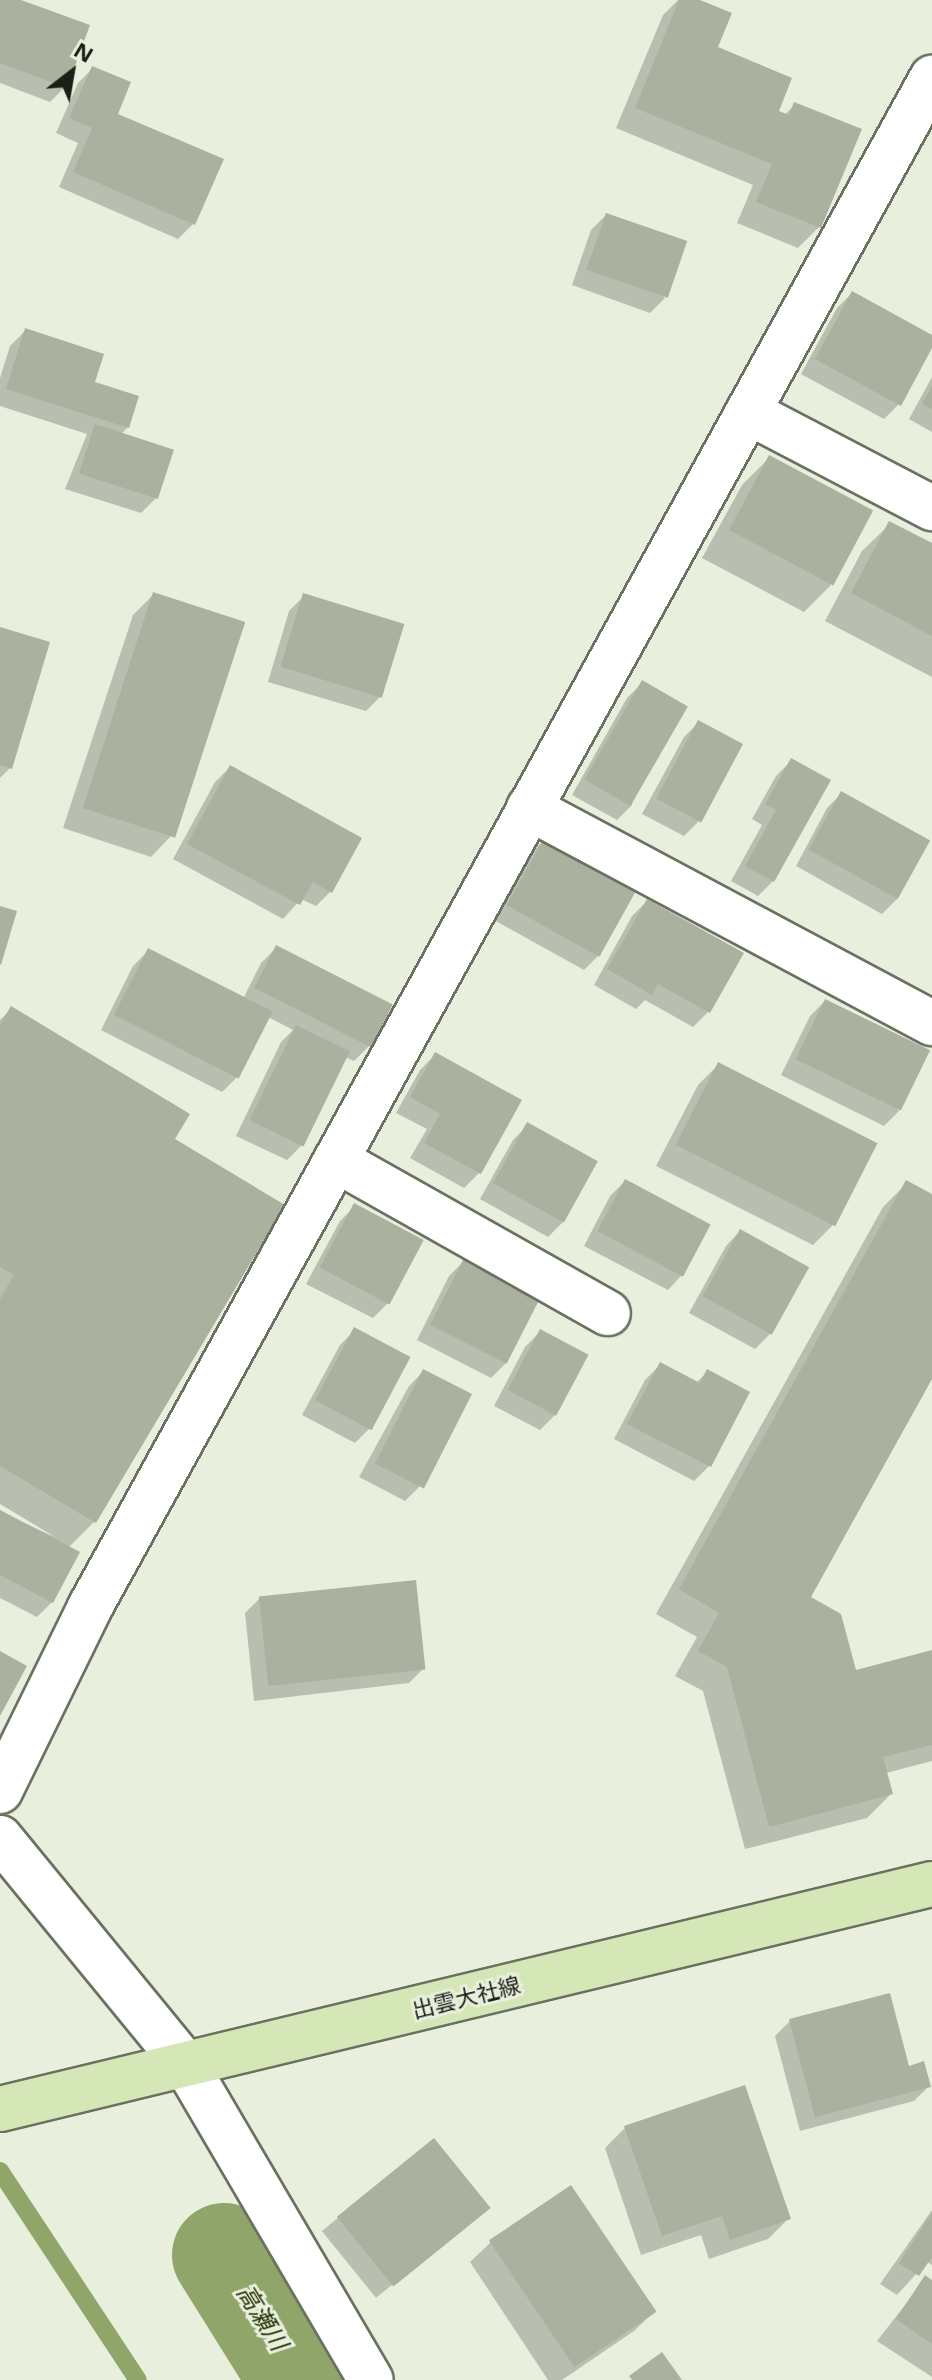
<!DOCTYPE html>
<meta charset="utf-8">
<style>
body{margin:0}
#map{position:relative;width:932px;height:2380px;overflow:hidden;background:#e8efdc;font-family:"Noto Sans","Noto Sans JP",sans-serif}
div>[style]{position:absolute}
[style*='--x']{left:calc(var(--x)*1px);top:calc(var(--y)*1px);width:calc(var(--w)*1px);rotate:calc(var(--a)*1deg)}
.shadow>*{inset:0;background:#0003;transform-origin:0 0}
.stream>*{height:18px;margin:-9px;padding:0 9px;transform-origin:9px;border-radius:9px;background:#90a56a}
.river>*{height:104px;margin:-52px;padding:0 52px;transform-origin:52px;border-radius:52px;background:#90a56a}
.building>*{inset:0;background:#aab19f;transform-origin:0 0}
.roads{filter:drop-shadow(2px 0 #6a7160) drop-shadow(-2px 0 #6a7160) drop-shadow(0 2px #6a7160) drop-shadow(0 -2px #6a7160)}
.street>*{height:44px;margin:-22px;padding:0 22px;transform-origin:22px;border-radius:22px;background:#fff}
.secondary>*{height:44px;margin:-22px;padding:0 22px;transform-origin:22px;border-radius:22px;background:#fff}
.primary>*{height:44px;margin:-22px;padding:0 22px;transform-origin:22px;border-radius:22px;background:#d5e6b7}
span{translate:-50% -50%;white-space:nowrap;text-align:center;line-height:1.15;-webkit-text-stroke:6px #e8efdc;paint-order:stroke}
.street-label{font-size:22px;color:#1c1f18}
.water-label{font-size:24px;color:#233002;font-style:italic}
.north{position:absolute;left:32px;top:32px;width:80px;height:80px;-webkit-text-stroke:6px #e8efdc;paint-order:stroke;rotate:31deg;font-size:22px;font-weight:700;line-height:32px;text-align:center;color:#1c1f18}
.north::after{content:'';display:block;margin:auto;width:28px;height:36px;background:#1c1f18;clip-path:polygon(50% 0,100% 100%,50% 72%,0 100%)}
</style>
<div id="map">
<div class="shadow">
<div style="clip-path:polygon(0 0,15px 0,65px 87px,50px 102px,0 83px)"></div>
<div style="clip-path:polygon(678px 0,695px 0,716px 48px,776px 112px,784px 115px,795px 105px,859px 131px,819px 227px,798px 248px,737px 223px,753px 185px,616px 128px,663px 15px)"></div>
<div style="clip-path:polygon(93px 68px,115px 115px,193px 224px,178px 239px,59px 187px,78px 143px,56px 133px,78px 83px)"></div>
<div style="clip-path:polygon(606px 215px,665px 298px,650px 313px,572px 285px,591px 230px)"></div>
<div style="clip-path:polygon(852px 293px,932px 337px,899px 404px,884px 419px,801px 374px,837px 308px)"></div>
<div style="clip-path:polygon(25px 331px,128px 427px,121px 434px,156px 498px,141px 513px,65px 489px,87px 434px,0 406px,0 378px,10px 346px)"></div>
<div style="clip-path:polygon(932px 377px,932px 432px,909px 419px)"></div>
<div style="clip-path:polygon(769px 458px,831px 585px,804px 612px,702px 558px,742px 485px)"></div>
<div style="clip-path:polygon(890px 524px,932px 546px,932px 677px,825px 621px,862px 551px)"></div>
<div style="clip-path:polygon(154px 594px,171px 836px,151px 857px,63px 828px,133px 615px)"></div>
<div style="clip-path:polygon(304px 596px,381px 696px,366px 711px,268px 682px,289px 611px)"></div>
<div style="clip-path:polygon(0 629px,10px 768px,0 778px)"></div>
<div style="clip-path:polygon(642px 683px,632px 805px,617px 820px,572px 795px,627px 698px)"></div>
<div style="clip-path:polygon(699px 722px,699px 821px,684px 836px,642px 814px,684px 737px)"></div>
<div style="clip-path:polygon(791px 761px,773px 881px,758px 896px,731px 881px,762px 825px,752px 819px,776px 776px)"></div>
<div style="clip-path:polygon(230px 767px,331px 891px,316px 906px,301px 899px,283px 919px,173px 859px,215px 782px)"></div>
<div style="clip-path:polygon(842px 793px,897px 899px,882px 914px,796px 866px,827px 808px)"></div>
<div style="clip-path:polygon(544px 840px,599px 955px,584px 970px,494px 920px,529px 855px)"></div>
<div style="clip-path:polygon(647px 901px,708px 1012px,693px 1027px,645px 1000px,636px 1009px,594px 985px,632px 916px)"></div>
<div style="clip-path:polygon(276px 948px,369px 1046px,354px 1061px,345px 1057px,302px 1145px,287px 1160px,236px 1136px,281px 1042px,293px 1030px,268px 1017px,237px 1077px,222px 1092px,101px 1030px,133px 966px,148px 951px,243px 999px,261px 963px)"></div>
<div style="clip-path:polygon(825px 1001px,899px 1111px,884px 1126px,781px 1075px,810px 1016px)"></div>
<div style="clip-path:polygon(11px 1009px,172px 1140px,94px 1522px,68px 1548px,52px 1602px,37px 1617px,0 1598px,0 1512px,55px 1537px,0 1504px,0 1020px)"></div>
<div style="clip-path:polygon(435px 1055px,479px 1173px,464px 1188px,410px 1158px,427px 1129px,396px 1113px,420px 1070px)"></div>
<div style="clip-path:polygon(718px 1065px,833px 1225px,813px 1245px,656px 1166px,698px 1085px)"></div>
<div style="clip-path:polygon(528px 1125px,563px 1222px,548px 1237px,480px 1199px,513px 1140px)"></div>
<div style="clip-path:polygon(625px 1181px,682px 1275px,668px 1290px,584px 1246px,610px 1196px)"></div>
<div style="clip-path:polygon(907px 1183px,932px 1197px,932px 1375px,809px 1598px,854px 1672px,932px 1652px,932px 1761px,886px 1773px,891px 1794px,867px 1818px,745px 1849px,703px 1691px,675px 1676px,697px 1637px,656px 1614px,883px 1207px)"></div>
<div style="clip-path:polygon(355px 1206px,388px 1303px,373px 1318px,306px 1284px,340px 1221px)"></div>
<div style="clip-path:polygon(740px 1231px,806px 1268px,770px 1334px,755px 1349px,689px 1313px,726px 1246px)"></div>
<div style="clip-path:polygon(464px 1261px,506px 1363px,491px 1378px,417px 1340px,449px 1276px)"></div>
<div style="clip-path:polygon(355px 1330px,370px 1428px,355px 1443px,302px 1415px,340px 1345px)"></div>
<div style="clip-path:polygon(540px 1332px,555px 1415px,540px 1430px,494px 1406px,525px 1347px)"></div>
<div style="clip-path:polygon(660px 1365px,696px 1383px,707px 1372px,709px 1466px,694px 1481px,614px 1439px,645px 1380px)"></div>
<div style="clip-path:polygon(424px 1371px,420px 1486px,405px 1501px,359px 1477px,409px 1386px)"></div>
<div style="clip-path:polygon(260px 1598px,424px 1668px,409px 1683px,254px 1701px,245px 1613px)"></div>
<div style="clip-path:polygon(790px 2021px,908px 2068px,929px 2086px,914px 2101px,800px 2131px,775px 2036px)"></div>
<div style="clip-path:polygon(625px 2128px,788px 2219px,768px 2239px,709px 2259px,701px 2235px,641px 2255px,605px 2148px)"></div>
<div style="left:433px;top:2141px;width:86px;height:143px;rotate:51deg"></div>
<div style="clip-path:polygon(932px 2210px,932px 2265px,927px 2262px,897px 2295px,880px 2284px)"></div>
<div style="clip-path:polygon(491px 2242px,655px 2311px,634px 2331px,562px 2380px,548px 2380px,470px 2262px)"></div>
<div style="clip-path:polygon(926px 2278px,932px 2282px,932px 2377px,877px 2341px)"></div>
</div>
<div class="stream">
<div style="--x:0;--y:2171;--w:250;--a:56.6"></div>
</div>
<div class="river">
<div style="--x:224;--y:2255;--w:147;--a:58"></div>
</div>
<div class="building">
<div style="clip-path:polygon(0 0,21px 0,90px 25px,67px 88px,0 63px)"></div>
<div style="clip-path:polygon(679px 0,700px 0,732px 13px,718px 47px,792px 78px,779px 111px,789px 115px,794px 102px,862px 129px,821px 228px,756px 202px,772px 164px,635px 108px)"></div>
<div style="clip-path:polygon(92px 66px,131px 82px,118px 114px,224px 159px,195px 225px,73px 172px,92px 128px,69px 118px)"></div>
<div style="left:606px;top:213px;width:86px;height:60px;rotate:19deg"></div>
<div style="clip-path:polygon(852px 291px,932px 335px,932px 348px,901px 406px,815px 359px)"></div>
<div style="clip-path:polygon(25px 328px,104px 354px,95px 382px,139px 396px,129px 428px,6px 389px)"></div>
<div style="clip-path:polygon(932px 386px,932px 409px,922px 404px)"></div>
<div style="left:95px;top:424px;width:83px;height:52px;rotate:18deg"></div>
<div style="left:769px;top:455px;width:118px;height:85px;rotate:28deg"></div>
<div style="clip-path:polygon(889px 521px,932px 543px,932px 636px,851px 593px)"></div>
<div style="left:153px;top:592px;width:97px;height:227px;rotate:18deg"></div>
<div style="left:303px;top:593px;width:106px;height:77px;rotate:17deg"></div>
<div style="clip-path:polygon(0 627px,50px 642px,12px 769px,0 765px)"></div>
<div style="left:642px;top:680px;width:53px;height:115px;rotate:30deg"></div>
<div style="left:698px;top:720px;width:51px;height:89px;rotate:28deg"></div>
<div style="clip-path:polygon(791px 758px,831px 780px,774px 882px,745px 866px,776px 810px,765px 804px)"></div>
<div style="clip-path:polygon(230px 765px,362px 838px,332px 893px,313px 882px,300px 905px,187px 844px)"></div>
<div style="left:841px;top:791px;width:102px;height:67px;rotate:29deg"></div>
<div style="left:544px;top:838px;width:106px;height:77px;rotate:29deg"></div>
<div style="clip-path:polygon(647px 899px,744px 953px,710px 1013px,658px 984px,652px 995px,607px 969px)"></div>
<div style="clip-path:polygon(0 906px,17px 911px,1px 965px,0 964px)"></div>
<div style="left:276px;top:945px;width:131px;height:48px;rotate:27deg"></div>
<div style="left:148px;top:948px;width:140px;height:75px;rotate:27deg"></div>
<div style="left:825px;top:999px;width:117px;height:67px;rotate:26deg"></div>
<div style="clip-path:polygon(11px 1006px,190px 1114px,175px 1139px,285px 1205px,96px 1523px,0 1466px,0 1299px,14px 1275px,0 1267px,0 1025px)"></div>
<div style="left:296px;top:1025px;width:60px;height:106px;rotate:26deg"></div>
<div style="clip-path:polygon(435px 1052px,522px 1100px,481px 1174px,424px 1143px,440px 1114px,410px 1097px)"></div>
<div style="left:718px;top:1062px;width:179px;height:93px;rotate:27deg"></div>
<div style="left:527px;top:1122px;width:81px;height:70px;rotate:29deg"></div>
<div style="left:625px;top:1179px;width:97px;height:59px;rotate:28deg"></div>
<div style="clip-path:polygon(906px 1180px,932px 1194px,932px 1379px,811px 1597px,841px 1614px,856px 1670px,932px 1650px,932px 1745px,883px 1757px,893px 1794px,769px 1827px,727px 1667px,698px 1651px,719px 1613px,679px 1589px)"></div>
<div style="left:354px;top:1203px;width:79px;height:73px;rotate:28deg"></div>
<div style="left:740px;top:1229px;width:79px;height:77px;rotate:29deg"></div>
<div style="left:464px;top:1258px;width:86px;height:75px;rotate:27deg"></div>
<div style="left:354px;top:1327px;width:64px;height:83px;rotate:28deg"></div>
<div style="left:540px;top:1329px;width:55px;height:69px;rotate:28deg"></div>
<div style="clip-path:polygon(660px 1362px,700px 1383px,707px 1369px,750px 1392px,711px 1467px,627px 1424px)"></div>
<div style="left:423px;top:1369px;width:55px;height:106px;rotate:27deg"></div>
<div style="clip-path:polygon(0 1510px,80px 1552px,53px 1603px,0 1575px)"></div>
<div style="left:416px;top:1580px;width:90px;height:158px;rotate:84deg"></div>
<div style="clip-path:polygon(0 1651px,27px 1666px,0 1716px)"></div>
<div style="clip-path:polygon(890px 1993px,909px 2066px,924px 2061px,931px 2087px,815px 2117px,789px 2019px)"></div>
<div style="clip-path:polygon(745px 2085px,791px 2219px,730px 2240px,722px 2216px,662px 2236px,624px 2126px)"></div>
<div style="left:434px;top:2138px;width:90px;height:125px;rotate:51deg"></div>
<div style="left:571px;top:2185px;width:153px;height:99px;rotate:56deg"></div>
<div style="clip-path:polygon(932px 2213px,932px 2257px,919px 2276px,899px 2263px)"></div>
<div style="clip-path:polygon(925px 2275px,932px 2280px,932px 2344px,896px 2319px)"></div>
<div style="clip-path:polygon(662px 2352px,682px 2380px,632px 2380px,629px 2376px)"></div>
</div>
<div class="roads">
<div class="street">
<div style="--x:748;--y:412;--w:208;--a:27.6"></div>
<div style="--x:529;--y:808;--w:457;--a:28.1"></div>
<div style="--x:336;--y:1160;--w:312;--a:29.4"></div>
<div style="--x:0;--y:1791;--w:205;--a:-63.9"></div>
<div style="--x:90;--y:1607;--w:1746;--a:-61.16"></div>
<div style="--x:186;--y:2065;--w:365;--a:59.6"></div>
</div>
<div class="secondary">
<div style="--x:0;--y:1838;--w:293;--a:50.7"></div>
</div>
<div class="primary">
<div style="--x:0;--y:2109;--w:959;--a:-13.57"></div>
</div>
</div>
<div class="street-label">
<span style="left:466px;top:1997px;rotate:-14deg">出雲大社線</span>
</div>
<div class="water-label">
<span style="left:263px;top:2317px;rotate:58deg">高瀬川</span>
</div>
<div class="north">N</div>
</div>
